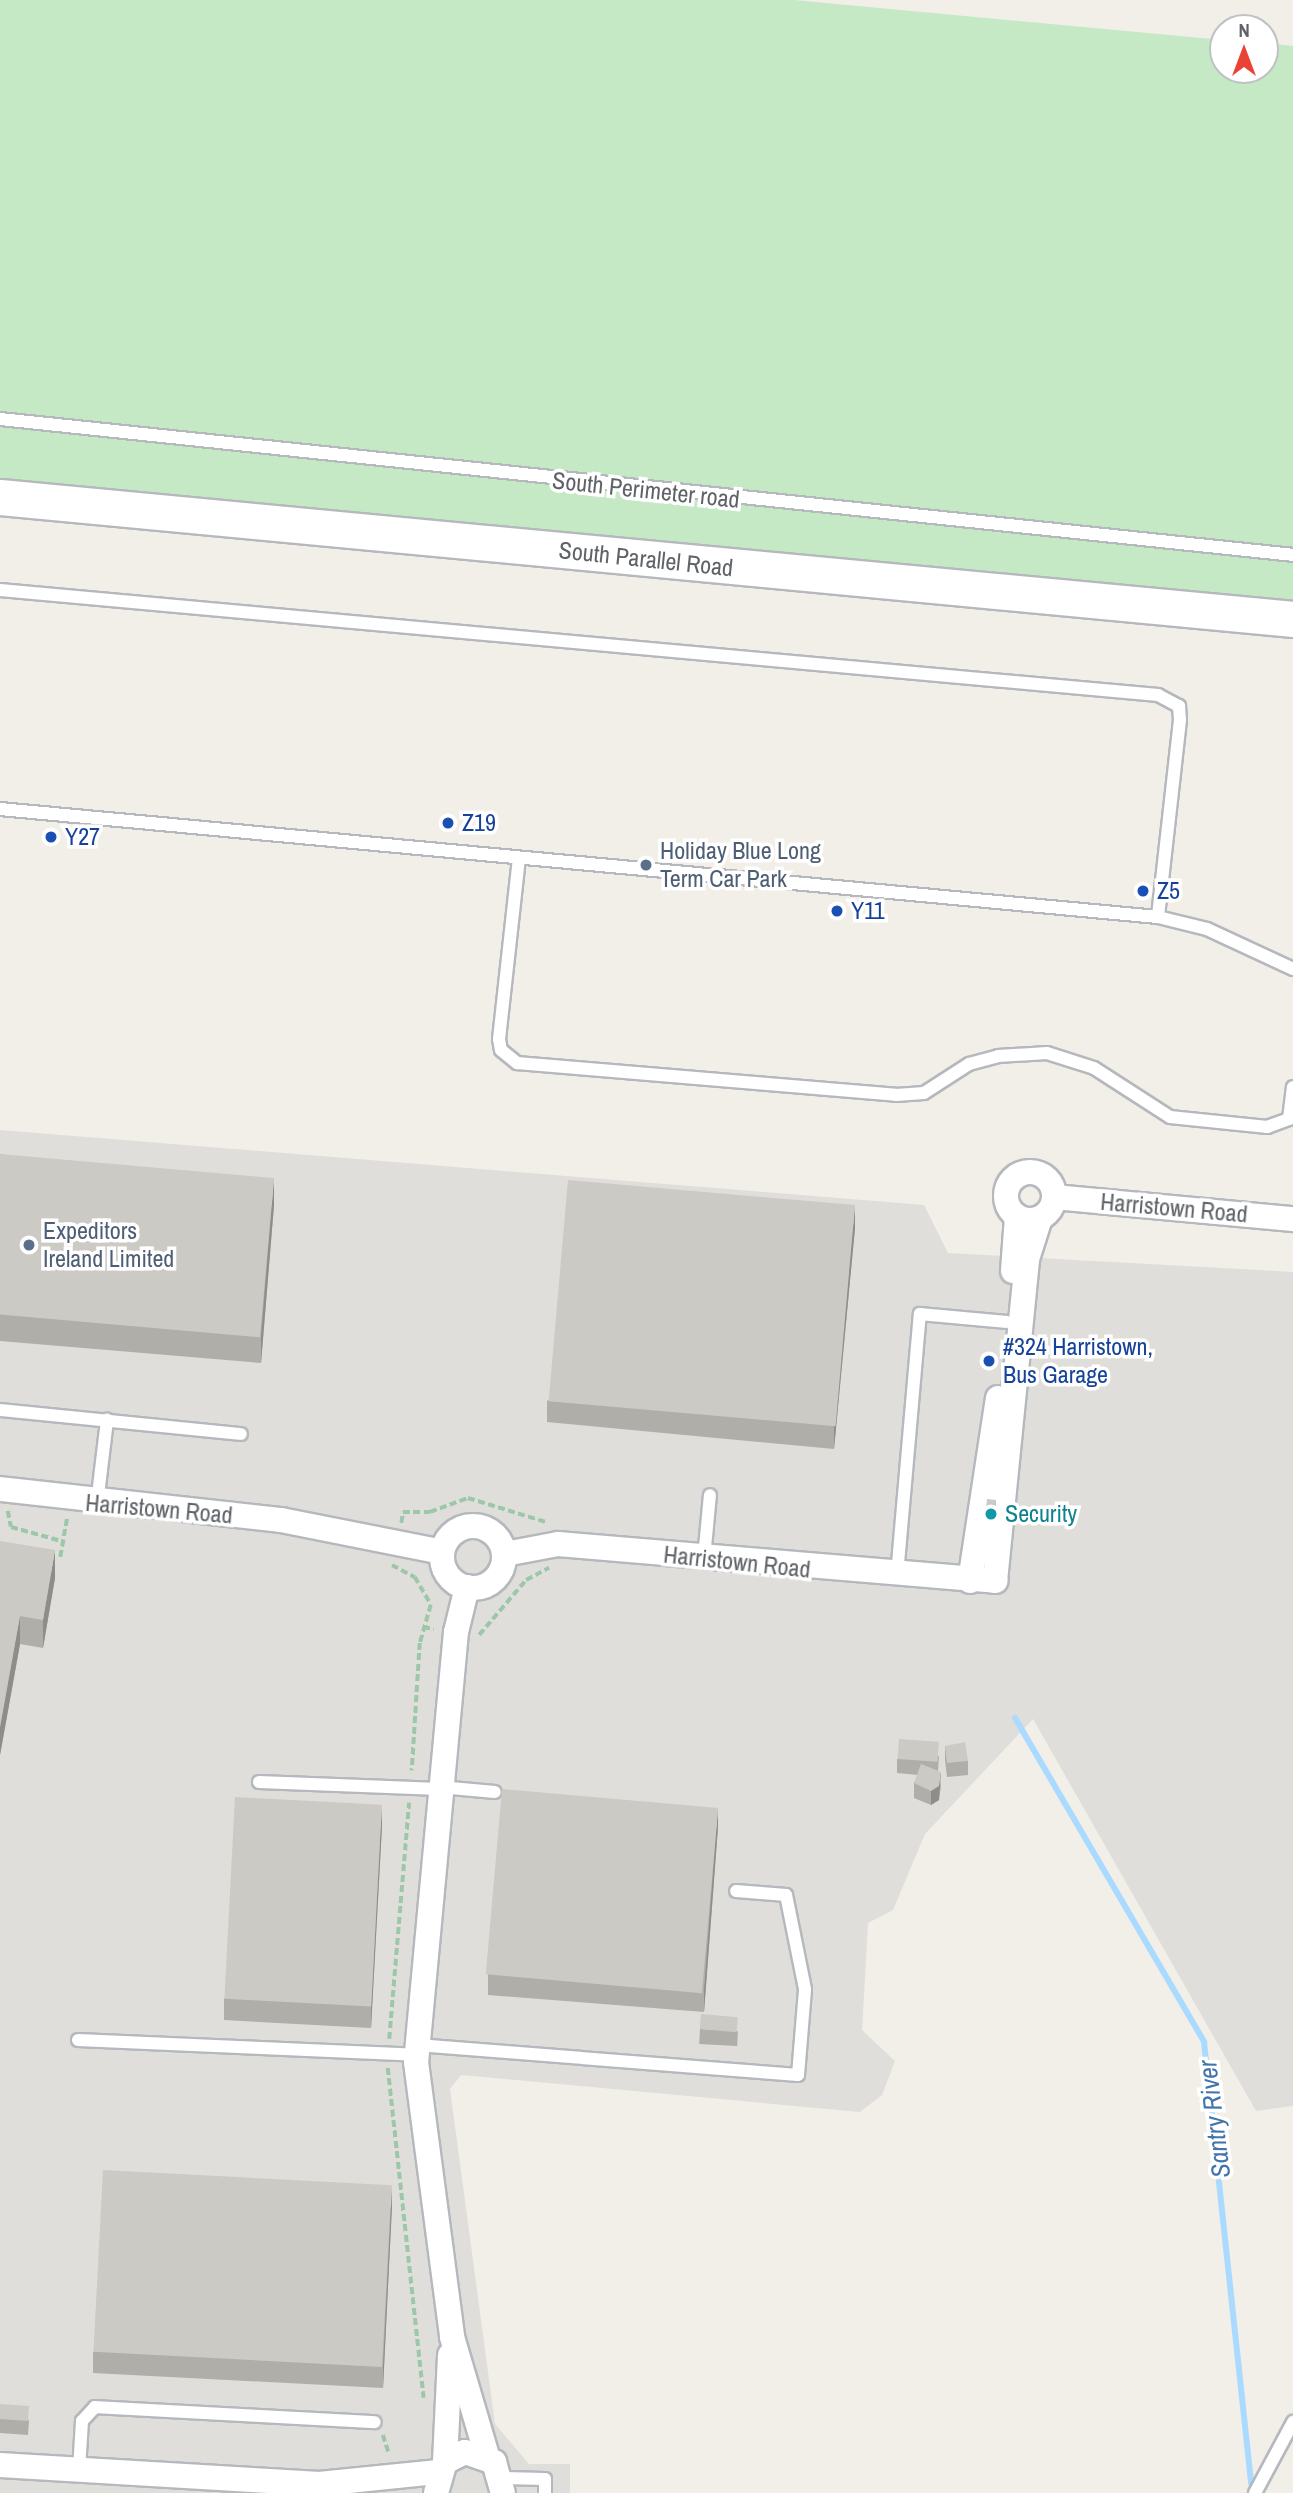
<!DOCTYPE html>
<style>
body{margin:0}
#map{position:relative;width:1293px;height:2493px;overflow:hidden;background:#f1efe8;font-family:"Archivo Narrow",sans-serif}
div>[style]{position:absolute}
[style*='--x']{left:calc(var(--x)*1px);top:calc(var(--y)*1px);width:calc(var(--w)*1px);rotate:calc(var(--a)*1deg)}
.industrial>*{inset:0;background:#e0deda}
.green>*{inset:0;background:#c5e8c5}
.stream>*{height:6px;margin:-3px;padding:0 3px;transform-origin:3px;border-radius:3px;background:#aadaff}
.path>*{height:3.5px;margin-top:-1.75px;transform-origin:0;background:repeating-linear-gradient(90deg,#9cc7a9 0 7px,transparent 0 10.5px)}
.roads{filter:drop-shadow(2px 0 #b5b8bc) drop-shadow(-2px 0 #b5b8bc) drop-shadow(0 2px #b5b8bc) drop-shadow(0 -2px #b5b8bc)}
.service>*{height:12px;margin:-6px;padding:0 6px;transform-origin:6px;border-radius:6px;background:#fff}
.minor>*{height:24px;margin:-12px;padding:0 12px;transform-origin:12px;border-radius:12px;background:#fff}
.minor>.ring{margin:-12px;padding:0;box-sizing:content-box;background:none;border:24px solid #fff;border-radius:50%}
.secondary>*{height:35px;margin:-17.5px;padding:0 17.5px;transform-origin:17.5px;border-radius:17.5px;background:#fff}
.wall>*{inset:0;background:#afaea9;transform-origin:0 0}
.shaded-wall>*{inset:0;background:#8f8d8a}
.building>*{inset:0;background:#cccac5;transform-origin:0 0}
.dots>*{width:19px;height:19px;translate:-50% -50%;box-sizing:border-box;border:4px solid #fff;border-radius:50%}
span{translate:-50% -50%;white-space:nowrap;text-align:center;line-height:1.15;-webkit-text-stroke:7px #fff;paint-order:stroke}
.street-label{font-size:24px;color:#5f6368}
.transit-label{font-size:24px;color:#164399}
.left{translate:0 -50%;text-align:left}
.service-label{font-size:24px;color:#4e5e75}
.culture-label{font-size:24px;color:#0d838f}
.water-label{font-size:26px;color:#4174aa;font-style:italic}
.north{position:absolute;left:1209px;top:14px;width:70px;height:70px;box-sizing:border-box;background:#fff;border:2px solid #bfc1c3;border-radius:50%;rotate:0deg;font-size:19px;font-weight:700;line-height:28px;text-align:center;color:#5f6368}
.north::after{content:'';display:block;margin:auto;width:24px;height:32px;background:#ea4335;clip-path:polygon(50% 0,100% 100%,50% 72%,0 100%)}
</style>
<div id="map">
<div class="industrial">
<div style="clip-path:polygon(0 1130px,924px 1205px,948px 1253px,1293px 1272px,1293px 2106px,1256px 2111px,1033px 1719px,925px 1834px,893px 1910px,868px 1923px,862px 2030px,895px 2061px,882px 2095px,860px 2112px,461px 2075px,450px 2089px,495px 2424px,529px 2464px,570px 2464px,570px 2493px,0 2493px)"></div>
</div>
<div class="green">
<div style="clip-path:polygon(0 0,794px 0,1223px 40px,1223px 70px,1265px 70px,1265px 43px,1293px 46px,1293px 610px,0 484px)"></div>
</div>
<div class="stream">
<div style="--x:1015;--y:1718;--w:375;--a:59.7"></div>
<div style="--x:1204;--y:2042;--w:444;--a:83.9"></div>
</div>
<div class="path">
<div style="--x:8;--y:1511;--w:16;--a:79"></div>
<div style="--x:11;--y:1527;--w:56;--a:15.5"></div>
<div style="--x:401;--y:1523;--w:11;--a:-80"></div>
<div style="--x:403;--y:1512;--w:27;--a:0"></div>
<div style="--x:430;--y:1512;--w:40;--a:-20.2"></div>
<div style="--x:468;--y:1498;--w:82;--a:17.1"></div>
<div style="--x:60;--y:1557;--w:39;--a:-80"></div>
<div style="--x:392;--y:1565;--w:26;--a:28"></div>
<div style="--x:415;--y:1577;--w:32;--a:60"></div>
<div style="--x:431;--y:1605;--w:40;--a:106"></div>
<div style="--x:420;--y:1643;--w:128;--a:93.6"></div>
<div style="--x:423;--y:1627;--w:11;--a:10"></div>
<div style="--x:479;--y:1635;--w:72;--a:-49.5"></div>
<div style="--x:526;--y:1580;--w:26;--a:-28"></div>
<div style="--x:389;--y:2039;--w:237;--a:-85.2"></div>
<div style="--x:388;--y:2068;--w:332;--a:83.8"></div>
<div style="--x:383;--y:2435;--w:20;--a:72"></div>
</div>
<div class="roads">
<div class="service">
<div style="--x:0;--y:419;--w:1300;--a:6"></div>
<div style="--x:0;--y:590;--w:1163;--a:5.18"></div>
<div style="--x:1158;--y:695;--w:24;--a:28"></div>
<div style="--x:1179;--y:706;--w:14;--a:86"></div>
<div style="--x:1180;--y:720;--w:198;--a:96.4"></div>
<div style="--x:0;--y:809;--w:1163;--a:5.33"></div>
<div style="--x:1158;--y:917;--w:50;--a:13.8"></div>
<div style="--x:1207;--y:929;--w:95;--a:24.9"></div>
<div style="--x:519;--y:858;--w:182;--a:96.3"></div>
<div style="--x:499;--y:1039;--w:11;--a:80"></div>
<div style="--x:501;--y:1050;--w:21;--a:39"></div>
<div style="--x:517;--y:1063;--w:380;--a:4.8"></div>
<div style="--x:896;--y:1095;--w:28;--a:-4"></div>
<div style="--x:924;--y:1093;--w:54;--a:-32.8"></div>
<div style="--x:969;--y:1064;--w:30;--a:-15"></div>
<div style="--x:998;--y:1056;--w:49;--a:-3.5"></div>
<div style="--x:1047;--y:1053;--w:49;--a:17.7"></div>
<div style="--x:1094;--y:1068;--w:90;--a:32.8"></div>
<div style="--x:1170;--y:1117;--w:98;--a:5.9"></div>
<div style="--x:1267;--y:1127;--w:23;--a:-20"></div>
<div style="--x:1289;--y:1119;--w:32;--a:-83"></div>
<div style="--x:0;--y:1410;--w:242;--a:5.7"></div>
<div style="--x:97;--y:1503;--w:84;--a:-83.1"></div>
<div style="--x:704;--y:1558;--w:63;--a:-84.6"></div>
<div style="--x:897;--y:1575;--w:262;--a:-85"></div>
<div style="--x:920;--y:1314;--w:87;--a:5.3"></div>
<div style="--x:259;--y:1782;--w:181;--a:2.2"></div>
<div style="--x:440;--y:1787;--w:55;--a:5.2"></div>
<div style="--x:78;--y:2040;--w:338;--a:2.5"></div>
<div style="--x:417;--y:2045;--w:382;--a:4.5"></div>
<div style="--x:798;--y:2075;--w:86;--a:-85.3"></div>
<div style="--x:805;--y:1989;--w:96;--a:-101.4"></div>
<div style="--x:786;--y:1895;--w:50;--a:-175.4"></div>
<div style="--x:79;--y:2470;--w:49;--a:-86.5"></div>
<div style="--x:82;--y:2421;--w:19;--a:-47"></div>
<div style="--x:95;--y:2407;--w:280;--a:3.1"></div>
<div style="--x:503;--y:2478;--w:42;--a:1.4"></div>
<div style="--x:545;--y:2479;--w:14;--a:90"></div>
<div style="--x:1255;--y:2493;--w:81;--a:-61.8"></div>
</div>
<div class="minor">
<div class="ring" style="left:1006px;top:1172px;width:24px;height:24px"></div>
<div style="--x:1054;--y:1197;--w:240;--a:5.3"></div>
<div style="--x:1013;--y:1271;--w:54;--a:-85.8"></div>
<div style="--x:0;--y:1489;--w:283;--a:6.3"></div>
<div style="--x:281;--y:1520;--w:164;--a:11.2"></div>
<div class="ring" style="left:442px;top:1526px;width:38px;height:38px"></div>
<div style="--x:505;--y:1554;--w:54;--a:-10.7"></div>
<div style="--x:558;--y:1544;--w:439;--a:4.8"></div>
<div style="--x:995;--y:1581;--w:324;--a:-84.3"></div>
<div style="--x:1027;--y:1259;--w:43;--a:-72.4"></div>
<div style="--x:970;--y:1581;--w:185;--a:-81.3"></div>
<div style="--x:467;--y:1587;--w:46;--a:103.7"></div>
<div style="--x:456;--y:1632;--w:432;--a:95.3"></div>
<div style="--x:416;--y:2062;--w:277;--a:82.5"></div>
<div style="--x:452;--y:2337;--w:124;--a:73.6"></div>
<div style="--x:445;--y:2462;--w:107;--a:-87.3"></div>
<div style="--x:0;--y:2465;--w:320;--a:3.4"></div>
<div style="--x:319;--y:2484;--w:120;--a:-5.8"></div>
<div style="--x:436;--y:2493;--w:32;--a:-74"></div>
<div style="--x:445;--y:2462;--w:22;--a:-27"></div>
<div style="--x:465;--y:2452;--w:31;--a:19"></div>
<div style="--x:494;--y:2462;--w:32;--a:74"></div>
</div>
<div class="secondary">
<div style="--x:0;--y:497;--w:1299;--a:5.39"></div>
</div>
</div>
<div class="wall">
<div style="clip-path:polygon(0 1154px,274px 1205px,261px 1363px,0 1341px)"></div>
<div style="clip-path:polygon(855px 1228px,834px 1449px,547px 1422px,547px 1401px)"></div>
<div style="clip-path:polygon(996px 1500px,995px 1521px,986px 1520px,986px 1513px)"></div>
<div style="clip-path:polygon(0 1541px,55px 1578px,43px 1648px,20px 1644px,0 1755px)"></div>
<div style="clip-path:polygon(945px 1746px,968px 1761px,968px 1775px,947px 1777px,945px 1760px)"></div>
<div style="clip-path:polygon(939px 1756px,938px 1771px,941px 1786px,939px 1800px,931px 1805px,914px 1798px,914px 1783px,918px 1775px,897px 1773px,897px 1759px)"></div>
<div style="clip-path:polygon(382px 1826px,371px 2028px,224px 2020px,224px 1999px)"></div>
<div style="clip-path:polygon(718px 1827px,704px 2012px,488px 1995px,488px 1974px)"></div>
<div style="left:700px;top:2029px;width:38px;height:15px;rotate:3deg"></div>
<div style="clip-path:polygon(392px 2206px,383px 2388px,93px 2373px,93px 2352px)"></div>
<div style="clip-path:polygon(0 2404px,29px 2420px,28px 2435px,0 2433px)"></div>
</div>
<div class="shaded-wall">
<div style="clip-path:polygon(274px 1178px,274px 1205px,261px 1363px,261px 1336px)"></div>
<div style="clip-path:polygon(855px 1206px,855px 1228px,834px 1449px,834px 1428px)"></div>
<div style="clip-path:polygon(55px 1550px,55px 1578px,43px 1648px,43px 1620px)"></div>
<div style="clip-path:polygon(20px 1616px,20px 1644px,0 1755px,0 1727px)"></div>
<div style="clip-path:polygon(941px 1772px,939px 1800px,931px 1805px,931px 1791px)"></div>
<div style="clip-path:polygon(382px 1805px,382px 1826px,371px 2028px,371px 2007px)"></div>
<div style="clip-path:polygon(718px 1806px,718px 1827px,704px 2012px,704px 1991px)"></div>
<div style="clip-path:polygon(392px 2185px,392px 2206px,383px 2388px,383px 2367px)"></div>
</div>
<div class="building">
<div style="left:0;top:1154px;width:275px;height:160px;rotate:5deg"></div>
<div style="left:568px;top:1180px;width:288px;height:222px;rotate:5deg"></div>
<div style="left:987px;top:1499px;width:9px;height:14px;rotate:6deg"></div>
<div style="clip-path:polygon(0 1541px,55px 1550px,43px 1620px,20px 1616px,0 1727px)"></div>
<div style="left:899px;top:1739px;width:40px;height:20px;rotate:4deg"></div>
<div style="clip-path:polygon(965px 1742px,968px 1761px,947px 1763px,945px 1746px)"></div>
<div style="clip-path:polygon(921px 1764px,941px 1772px,939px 1786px,931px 1791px,914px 1783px)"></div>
<div style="left:502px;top:1789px;width:217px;height:186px;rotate:5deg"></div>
<div style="left:235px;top:1797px;width:147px;height:202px;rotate:3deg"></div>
<div style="left:701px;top:2014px;width:37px;height:15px;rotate:5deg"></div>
<div style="left:103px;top:2170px;width:289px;height:182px;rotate:3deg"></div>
<div style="left:0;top:2404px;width:29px;height:15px;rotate:4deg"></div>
</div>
<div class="dots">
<div style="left:448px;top:823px;background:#1a4fb4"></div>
<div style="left:51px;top:837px;background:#1a4fb4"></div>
<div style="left:646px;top:865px;background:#5c6f8a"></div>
<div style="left:1143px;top:891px;background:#1a4fb4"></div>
<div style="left:837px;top:911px;background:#1a4fb4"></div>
<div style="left:29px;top:1245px;background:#5c6f8a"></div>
<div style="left:989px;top:1361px;background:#1a4fb4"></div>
<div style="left:991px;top:1514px;background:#0f9aa8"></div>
</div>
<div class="street-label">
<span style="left:646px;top:490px;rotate:6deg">South Perimeter road</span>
<span style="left:646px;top:559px;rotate:6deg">South Parallel Road</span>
<span style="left:1174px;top:1208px;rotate:5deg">Harristown Road</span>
<span style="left:159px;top:1509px;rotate:5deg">Harristown Road</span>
<span style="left:737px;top:1562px;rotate:6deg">Harristown Road</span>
</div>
<div class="transit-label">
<span class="left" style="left:462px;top:823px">Z19</span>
<span class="left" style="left:65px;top:837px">Y27</span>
<span class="left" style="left:1157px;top:891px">Z5</span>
<span class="left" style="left:851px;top:911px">Y11</span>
<span class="left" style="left:1003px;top:1361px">#324 Harristown,<br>Bus Garage</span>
</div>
<div class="service-label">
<span class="left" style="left:660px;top:865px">Holiday Blue Long<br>Term Car Park</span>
<span class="left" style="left:43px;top:1245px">Expeditors<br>Ireland Limited</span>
</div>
<div class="culture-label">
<span class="left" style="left:1005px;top:1514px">Security</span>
</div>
<div class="water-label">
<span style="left:1214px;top:2119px;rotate:-97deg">Santry River</span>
</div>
<div class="north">N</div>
</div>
